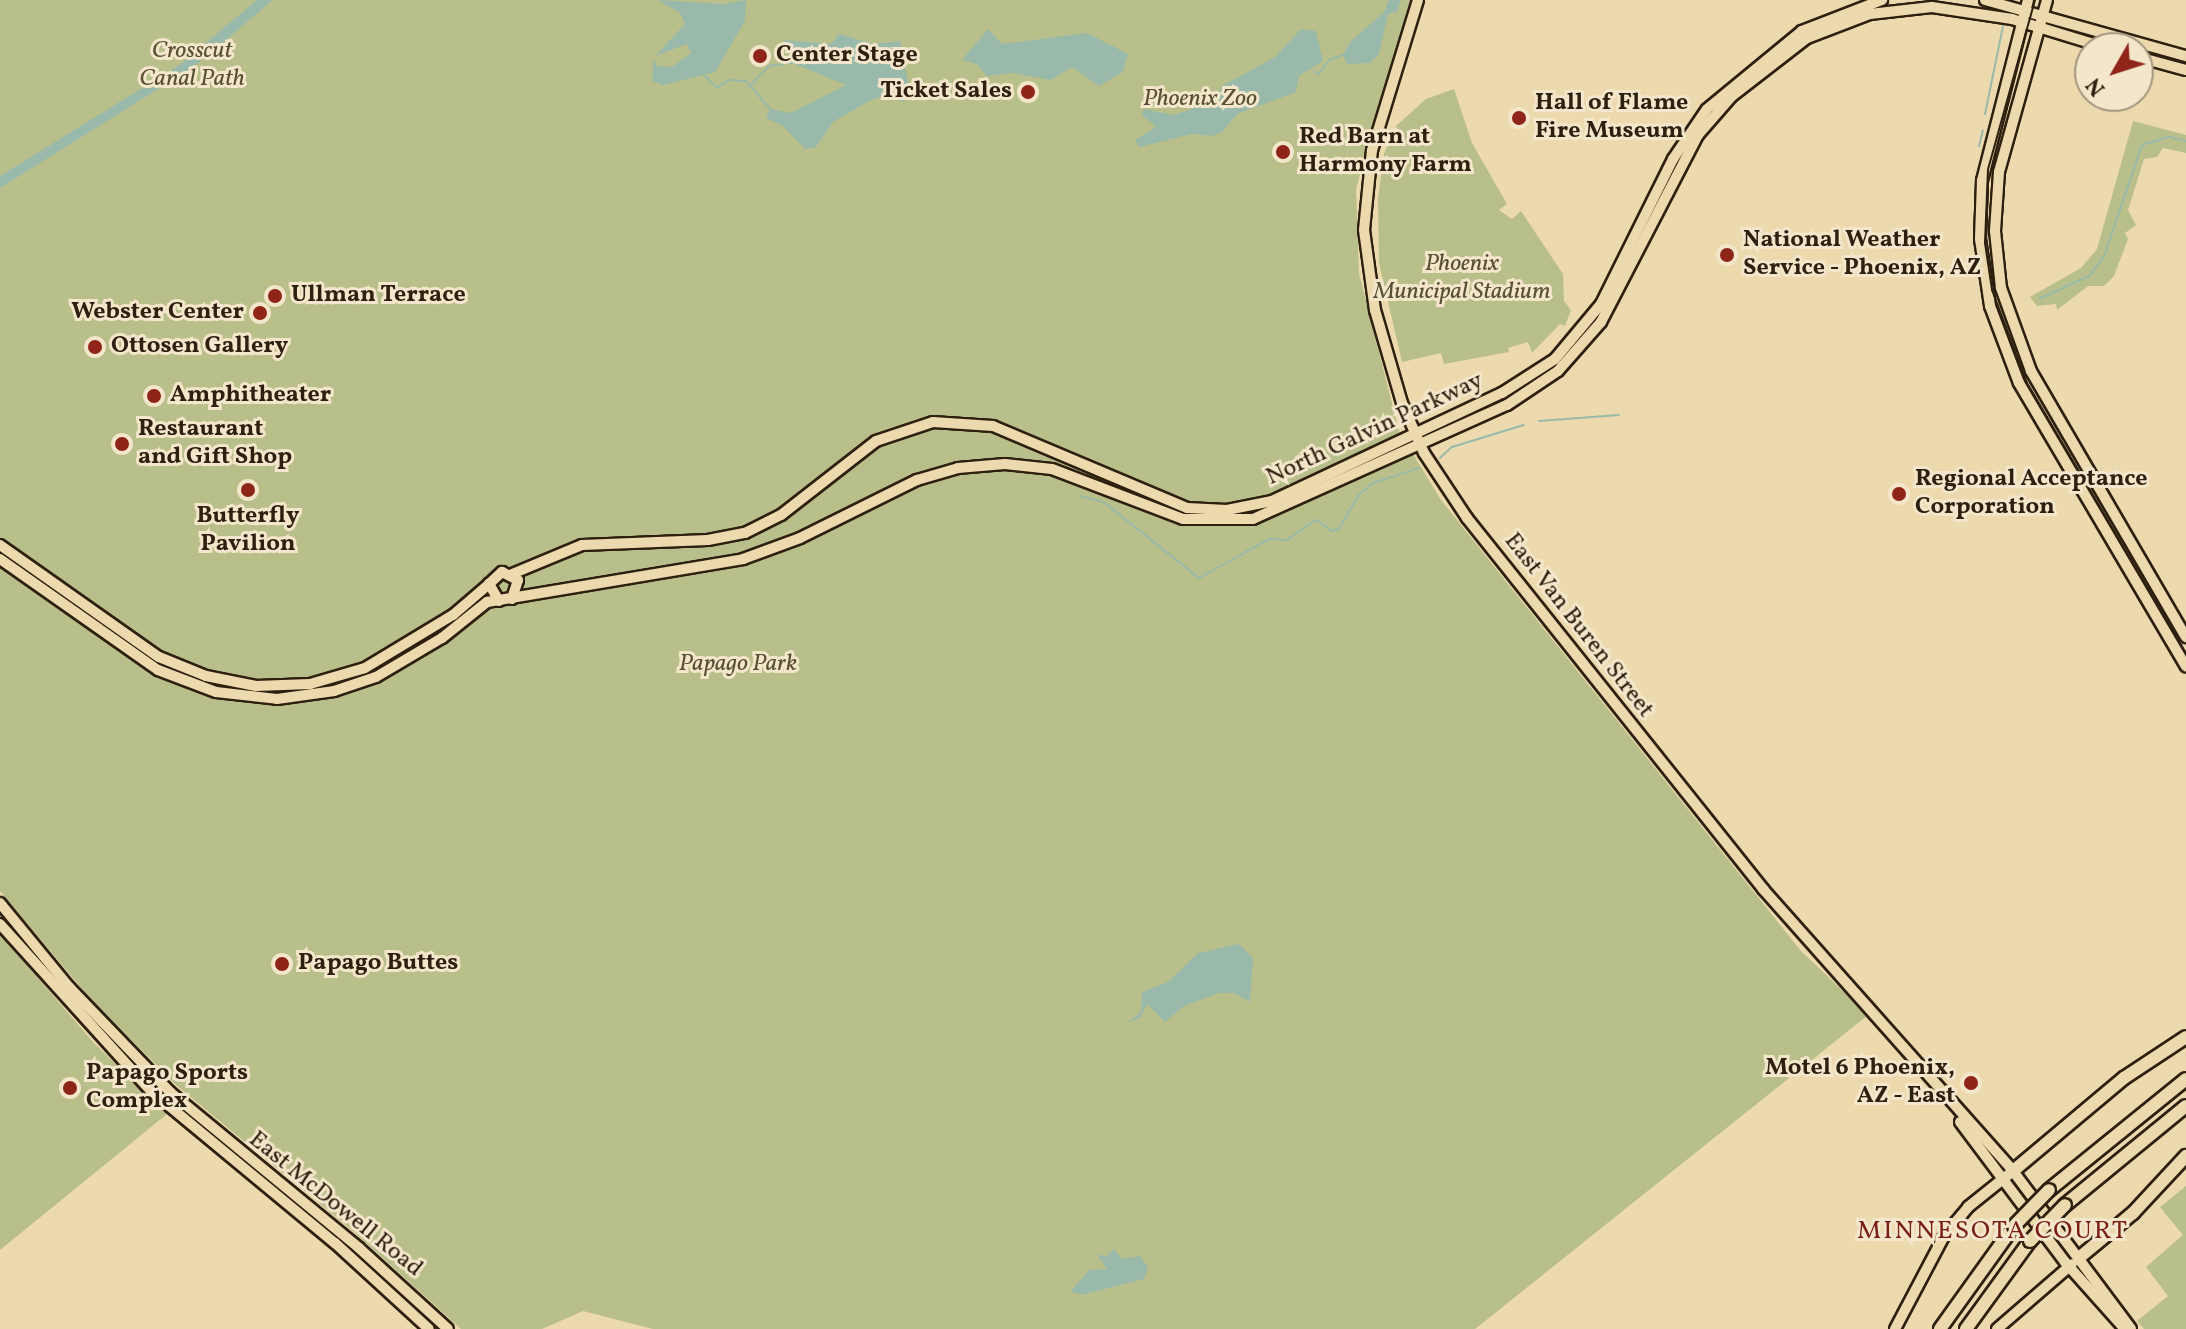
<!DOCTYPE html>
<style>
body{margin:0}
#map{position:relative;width:2186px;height:1329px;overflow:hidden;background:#edd9ae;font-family:Vollkorn,serif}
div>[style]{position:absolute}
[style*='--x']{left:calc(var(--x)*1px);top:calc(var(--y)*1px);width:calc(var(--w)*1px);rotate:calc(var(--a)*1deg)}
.green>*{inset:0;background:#b9bf8a}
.water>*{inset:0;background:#99baaa}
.stream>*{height:2px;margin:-1px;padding:0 1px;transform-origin:1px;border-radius:1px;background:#99baaa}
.roads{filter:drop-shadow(2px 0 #2e200f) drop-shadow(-2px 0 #2e200f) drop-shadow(0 2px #2e200f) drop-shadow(0 -2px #2e200f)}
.major>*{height:10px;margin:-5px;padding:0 5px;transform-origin:5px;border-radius:5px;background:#edd9ae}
.highway>*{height:12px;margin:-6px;padding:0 6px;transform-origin:6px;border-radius:6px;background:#edd9ae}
.tram>*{height:2px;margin:-1px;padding:0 1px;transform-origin:1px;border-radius:1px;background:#2e200f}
.bridges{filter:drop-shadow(2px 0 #2e200f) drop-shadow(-2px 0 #2e200f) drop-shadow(0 2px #2e200f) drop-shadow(0 -2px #2e200f)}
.highway-bridge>*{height:12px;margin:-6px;padding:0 6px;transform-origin:6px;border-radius:6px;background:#edd9ae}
.dots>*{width:22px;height:22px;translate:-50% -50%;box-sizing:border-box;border:4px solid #f3e6ca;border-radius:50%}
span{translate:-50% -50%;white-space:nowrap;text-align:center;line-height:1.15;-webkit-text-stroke:6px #f3e6ca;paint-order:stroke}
.park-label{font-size:24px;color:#585034;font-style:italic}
.poi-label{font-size:24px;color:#2e200f;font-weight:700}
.left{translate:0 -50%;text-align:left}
.right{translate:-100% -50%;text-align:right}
.street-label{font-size:24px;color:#2e200f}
.neighbourhood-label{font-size:26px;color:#7a1f14;letter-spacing:2px}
.north{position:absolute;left:2074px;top:32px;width:80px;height:80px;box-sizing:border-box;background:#f3e6ca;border:2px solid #a4977f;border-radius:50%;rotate:231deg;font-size:22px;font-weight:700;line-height:32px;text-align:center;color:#2e200f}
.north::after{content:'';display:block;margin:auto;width:28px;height:36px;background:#8f2418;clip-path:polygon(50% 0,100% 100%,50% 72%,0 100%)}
</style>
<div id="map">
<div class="green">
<div style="clip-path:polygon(0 0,1410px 0,1356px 189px,1359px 273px,1399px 431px,1441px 500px,1801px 951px,1868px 1015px,1475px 1329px,653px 1329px,583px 1311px,542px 1329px,461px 1329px,355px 1233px,176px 1085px,88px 996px,0 891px)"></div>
<div style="clip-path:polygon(1454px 89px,1472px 143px,1507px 204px,1499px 210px,1512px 219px,1521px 211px,1563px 274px,1564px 301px,1571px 310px,1565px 326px,1560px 324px,1532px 353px,1528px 342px,1508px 348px,1509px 352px,1444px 364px,1441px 353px,1402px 362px,1379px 263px,1378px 198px,1384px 154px,1396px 126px,1426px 99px)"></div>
<div style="clip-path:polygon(2133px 121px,2186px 135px,2186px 153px,2163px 148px,2157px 157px,2144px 159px,2128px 210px,2136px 225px,2125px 233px,2128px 239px,2114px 276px,2104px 286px,2088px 286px,2057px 310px,2056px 304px,2037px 306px,2030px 297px,2081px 268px,2097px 249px)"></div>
<div style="clip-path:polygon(0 934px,94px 1043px,167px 1114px,0 1250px)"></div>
<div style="clip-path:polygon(2186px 1186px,2186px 1329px,2144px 1329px,2137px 1321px,2168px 1296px,2146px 1267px,2183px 1235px,2160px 1207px)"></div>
</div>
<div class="water">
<div style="clip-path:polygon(257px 0,273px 0,195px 66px,0 188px,0 176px,181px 64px)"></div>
<div style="clip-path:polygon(658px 0,723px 4px,746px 0,745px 21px,715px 72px,664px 85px,652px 81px,654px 58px,657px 66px,672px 67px,691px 53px,687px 44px,655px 56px,685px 24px,680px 13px)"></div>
<div style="clip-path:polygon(1389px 0,1401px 0,1397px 12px,1388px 14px,1379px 54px,1370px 63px,1347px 64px,1343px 55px,1350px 42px,1384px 12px)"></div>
<div style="clip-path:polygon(988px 29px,1002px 44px,1087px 33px,1128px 54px,1123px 72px,1099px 86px,1072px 67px,1051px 80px,1012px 73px,987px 76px,977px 64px,962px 60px)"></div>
<div style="clip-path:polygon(1301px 29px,1316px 31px,1323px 61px,1299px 76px,1296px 92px,1237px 114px,1222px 132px,1212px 136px,1192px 134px,1139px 147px,1135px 140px,1156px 127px,1142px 115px,1144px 109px,1173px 115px,1192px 109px,1209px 93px,1219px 93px,1222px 86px,1275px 57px)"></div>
<div style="clip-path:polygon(839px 34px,874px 44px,900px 41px,910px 93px,904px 102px,885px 96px,871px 100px,833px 122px,816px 147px,805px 149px,783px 126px,766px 118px,770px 109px,791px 113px,846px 85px,795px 64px,783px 64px,791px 56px,784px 40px,831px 44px)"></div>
<div style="clip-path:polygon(1239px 944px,1253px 958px,1250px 1002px,1234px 993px,1219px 993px,1184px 1006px,1165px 1022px,1147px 1004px,1140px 1018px,1127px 1023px,1141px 1012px,1142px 992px,1168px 982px,1198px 953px)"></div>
<div style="clip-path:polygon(1114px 1249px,1122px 1259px,1140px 1256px,1148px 1267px,1144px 1279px,1082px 1295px,1071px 1291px,1089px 1270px,1107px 1269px,1097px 1254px,1106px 1257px)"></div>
</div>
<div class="stream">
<div style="--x:1314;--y:71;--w:6;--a:31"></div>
<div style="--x:1319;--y:74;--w:17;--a:-54"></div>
<div style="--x:1329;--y:60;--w:15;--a:-20"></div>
<div style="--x:705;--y:76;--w:17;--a:45"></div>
<div style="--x:717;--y:88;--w:14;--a:-34"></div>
<div style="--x:729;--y:80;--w:17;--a:3"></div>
<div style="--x:746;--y:81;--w:37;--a:49"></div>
<div style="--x:752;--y:84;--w:25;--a:-47"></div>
<div style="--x:769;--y:66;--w:14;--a:-8"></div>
<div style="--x:1985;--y:114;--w:90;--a:-78.4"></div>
<div style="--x:1979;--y:146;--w:16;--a:-76"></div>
<div style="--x:2039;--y:299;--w:55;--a:-24.7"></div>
<div style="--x:2089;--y:276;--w:24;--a:-52"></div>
<div style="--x:2104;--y:257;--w:118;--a:-71.3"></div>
<div style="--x:2142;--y:145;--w:28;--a:-17"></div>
<div style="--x:2169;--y:137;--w:17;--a:13"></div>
<div style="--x:1539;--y:421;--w:80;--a:-4.3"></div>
<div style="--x:1440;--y:458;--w:16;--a:-43"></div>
<div style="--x:1452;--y:447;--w:75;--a:-17"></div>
<div style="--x:1081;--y:496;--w:25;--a:16"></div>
<div style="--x:1105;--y:503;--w:120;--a:38.6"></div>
<div style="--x:1199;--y:578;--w:80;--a:-29.1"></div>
<div style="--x:1269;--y:539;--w:18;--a:3"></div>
<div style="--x:1287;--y:540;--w:35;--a:-35"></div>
<div style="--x:1316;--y:520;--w:19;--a:35"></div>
<div style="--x:1332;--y:531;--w:7;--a:-16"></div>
<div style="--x:1339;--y:529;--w:39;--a:-60"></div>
<div style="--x:1359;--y:495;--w:18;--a:-41"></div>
<div style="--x:1373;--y:483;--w:48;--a:-18.1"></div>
</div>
<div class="roads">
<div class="major">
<div style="--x:1418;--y:0;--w:157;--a:107"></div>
<div style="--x:1372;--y:150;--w:80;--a:95.7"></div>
<div style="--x:1364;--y:230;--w:81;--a:82.2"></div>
<div style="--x:1375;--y:310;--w:97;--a:73.8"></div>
<div style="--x:1402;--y:403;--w:55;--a:66.3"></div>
<div style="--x:1424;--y:453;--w:78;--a:56.5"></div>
<div style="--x:1467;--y:518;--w:475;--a:51.4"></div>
<div style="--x:1763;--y:889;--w:377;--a:48.4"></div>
<div style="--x:2013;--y:1171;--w:197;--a:53.2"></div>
<div style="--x:1985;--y:0;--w:209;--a:15.6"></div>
<div style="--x:2028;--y:0;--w:187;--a:104.3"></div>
<div style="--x:1982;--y:181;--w:58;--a:92"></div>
<div style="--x:1980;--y:239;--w:68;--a:81.5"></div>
<div style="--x:1990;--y:306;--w:82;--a:69.4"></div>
<div style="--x:2019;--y:383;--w:329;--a:59.5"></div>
<div style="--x:2047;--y:0;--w:179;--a:105.6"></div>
<div style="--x:1999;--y:172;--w:59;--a:93.9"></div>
<div style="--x:1995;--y:231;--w:57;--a:84"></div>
<div style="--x:2001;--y:288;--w:88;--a:70.1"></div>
<div style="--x:2031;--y:371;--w:308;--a:59.8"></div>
<div style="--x:2138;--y:57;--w:50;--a:15.2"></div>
<div style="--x:0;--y:545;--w:194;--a:35.2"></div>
<div style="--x:159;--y:657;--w:51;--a:22"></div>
<div style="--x:206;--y:676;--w:51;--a:11.3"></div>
<div style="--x:256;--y:686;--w:54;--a:-2.1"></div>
<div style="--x:310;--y:684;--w:57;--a:-16.2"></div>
<div style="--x:365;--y:668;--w:103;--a:-31.1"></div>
<div style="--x:453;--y:615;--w:48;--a:-40.7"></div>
<div style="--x:0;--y:559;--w:193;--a:35.1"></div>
<div style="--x:158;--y:670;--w:62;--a:20.8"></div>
<div style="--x:216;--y:692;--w:61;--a:6.5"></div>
<div style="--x:277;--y:699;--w:58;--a:-8"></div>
<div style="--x:334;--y:691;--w:44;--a:-18.4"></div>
<div style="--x:376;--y:677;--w:77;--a:-30.6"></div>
<div style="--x:442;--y:638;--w:58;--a:-38.7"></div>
<div style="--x:487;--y:602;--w:260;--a:-9.5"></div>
<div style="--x:743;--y:559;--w:61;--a:-20.2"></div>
<div style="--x:800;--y:538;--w:131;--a:-26.4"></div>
<div style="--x:917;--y:480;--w:43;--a:-16.3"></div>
<div style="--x:958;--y:468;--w:47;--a:-4.9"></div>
<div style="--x:1005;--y:464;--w:47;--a:6.1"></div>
<div style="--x:1052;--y:469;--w:140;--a:20.9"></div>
<div style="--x:1183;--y:519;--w:70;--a:0"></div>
<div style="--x:1253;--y:519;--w:278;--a:-24.2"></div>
<div style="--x:1507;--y:405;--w:61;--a:-33.7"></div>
<div style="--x:1558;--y:371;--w:65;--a:-48.7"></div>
<div style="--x:1601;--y:322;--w:211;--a:-62.6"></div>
<div style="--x:1698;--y:135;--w:52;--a:-48.9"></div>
<div style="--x:1732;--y:96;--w:95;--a:-37.7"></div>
<div style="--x:1807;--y:38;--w:67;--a:-20.9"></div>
<div style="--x:1870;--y:14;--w:62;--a:-6.4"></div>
<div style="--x:1932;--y:7;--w:81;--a:8.5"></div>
<div style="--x:2012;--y:19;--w:99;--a:17"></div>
<div style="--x:512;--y:574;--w:76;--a:-22.5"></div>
<div style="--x:582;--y:545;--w:126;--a:-2.3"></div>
<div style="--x:708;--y:540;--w:38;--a:-11"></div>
<div style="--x:745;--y:533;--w:40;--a:-26.6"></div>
<div style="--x:781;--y:515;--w:120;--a:-37.9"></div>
<div style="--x:876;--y:441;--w:60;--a:-18.4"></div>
<div style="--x:933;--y:422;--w:60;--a:3.8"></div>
<div style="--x:993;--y:426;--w:211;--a:22.9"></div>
<div style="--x:1187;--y:508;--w:40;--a:2.9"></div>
<div style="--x:1227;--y:510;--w:46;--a:-11.3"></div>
<div style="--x:1272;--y:501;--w:254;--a:-25.2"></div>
<div style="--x:1502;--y:393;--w:63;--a:-32.7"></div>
<div style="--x:1555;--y:359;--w:72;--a:-50.1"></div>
<div style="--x:1601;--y:304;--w:162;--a:-63.6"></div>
<div style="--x:1673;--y:159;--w:60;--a:-55.8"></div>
<div style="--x:1707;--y:109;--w:123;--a:-39.4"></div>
<div style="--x:1802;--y:31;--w:86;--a:-21.2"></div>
<div style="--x:499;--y:601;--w:20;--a:-120"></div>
<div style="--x:489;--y:584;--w:18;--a:-43"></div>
<div style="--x:502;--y:572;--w:18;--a:27"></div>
<div style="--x:518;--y:580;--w:20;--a:108"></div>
<div style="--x:0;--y:903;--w:109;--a:50.6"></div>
<div style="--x:69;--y:987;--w:146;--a:46.1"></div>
<div style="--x:170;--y:1092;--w:245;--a:39.5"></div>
<div style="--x:359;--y:1248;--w:120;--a:42.3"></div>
<div style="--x:0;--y:924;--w:225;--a:47.9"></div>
<div style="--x:151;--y:1091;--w:239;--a:39.6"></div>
<div style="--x:335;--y:1243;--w:127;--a:42.5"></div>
<div style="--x:1960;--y:1122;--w:175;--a:53.1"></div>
<div style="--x:2065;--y:1262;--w:90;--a:48.2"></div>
<div style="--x:1895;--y:1329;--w:105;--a:-62.2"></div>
<div style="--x:1944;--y:1236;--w:38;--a:-50"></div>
<div style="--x:1968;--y:1207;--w:58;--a:-38.7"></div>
<div style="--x:1997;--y:1329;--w:99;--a:-40.9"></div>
</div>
<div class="highway">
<div style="--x:2013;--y:1171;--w:145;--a:-40"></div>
<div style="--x:2124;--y:1078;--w:74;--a:-33.5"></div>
<div style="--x:2049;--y:1190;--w:176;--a:-39"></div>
<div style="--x:2065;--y:1205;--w:156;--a:-39.3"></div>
<div style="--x:2080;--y:1257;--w:69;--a:-39.7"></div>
<div style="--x:2133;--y:1213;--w:78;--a:-47.1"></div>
<div style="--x:1940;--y:1329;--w:127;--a:-54.3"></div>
<div style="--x:1966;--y:1329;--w:109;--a:-54"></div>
</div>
</div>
<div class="tram">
<div style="--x:2035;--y:0;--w:176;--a:105.5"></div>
<div style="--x:1988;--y:170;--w:73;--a:92.4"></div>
<div style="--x:1985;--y:243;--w:48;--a:81.5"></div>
<div style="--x:1992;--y:290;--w:99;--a:69.4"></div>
<div style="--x:2027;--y:383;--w:314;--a:59.6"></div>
</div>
<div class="bridges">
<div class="highway-bridge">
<div style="--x:2014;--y:1226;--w:50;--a:-45.8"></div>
<div style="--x:2030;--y:1241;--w:50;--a:-45.8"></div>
</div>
</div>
<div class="dots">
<div style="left:760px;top:56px;background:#8f2418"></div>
<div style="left:1028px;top:92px;background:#8f2418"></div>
<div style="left:1519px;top:118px;background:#8f2418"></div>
<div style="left:1283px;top:152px;background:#8f2418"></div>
<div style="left:1727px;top:255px;background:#8f2418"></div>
<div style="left:275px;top:296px;background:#8f2418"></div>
<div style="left:260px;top:313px;background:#8f2418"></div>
<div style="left:95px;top:347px;background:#8f2418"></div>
<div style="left:154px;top:396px;background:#8f2418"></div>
<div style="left:122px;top:444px;background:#8f2418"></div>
<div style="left:248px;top:490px;background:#8f2418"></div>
<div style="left:1899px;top:494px;background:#8f2418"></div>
<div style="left:282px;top:964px;background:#8f2418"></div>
<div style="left:1971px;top:1083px;background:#8f2418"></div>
<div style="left:70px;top:1088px;background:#8f2418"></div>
</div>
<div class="park-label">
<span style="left:192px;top:66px">Crosscut<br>Canal Path</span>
<span style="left:1200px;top:100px">Phoenix Zoo</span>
<span style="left:1462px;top:279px">Phoenix<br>Municipal Stadium</span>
<span style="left:738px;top:665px">Papago Park</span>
</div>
<div class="poi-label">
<span class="left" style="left:776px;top:56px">Center Stage</span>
<span class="right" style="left:1012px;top:92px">Ticket Sales</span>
<span class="left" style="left:1535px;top:118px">Hall of Flame<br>Fire Museum</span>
<span class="left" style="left:1299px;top:152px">Red Barn at<br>Harmony Farm</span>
<span class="left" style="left:1743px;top:255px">National Weather<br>Service - Phoenix, AZ</span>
<span class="left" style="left:291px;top:296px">Ullman Terrace</span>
<span class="right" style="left:244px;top:313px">Webster Center</span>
<span class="left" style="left:111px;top:347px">Ottosen Gallery</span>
<span class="left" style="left:170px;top:396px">Amphitheater</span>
<span class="left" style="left:138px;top:444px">Restaurant<br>and Gift Shop</span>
<span class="left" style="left:1915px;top:494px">Regional Acceptance<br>Corporation</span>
<span style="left:248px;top:531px">Butterfly<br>Pavilion</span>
<span class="left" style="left:298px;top:964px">Papago Buttes</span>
<span class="right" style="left:1955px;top:1083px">Motel 6 Phoenix,<br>AZ - East</span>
<span class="left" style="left:86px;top:1088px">Papago Sports<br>Complex</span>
</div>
<div class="street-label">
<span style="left:1375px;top:430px;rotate:-25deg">North Galvin Parkway</span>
<span style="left:1578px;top:626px;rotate:52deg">East Van Buren Street</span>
<span style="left:335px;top:1205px;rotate:39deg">East McDowell Road</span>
</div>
<div class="neighbourhood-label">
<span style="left:1993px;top:1232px">MINNESOTA COURT</span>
</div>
<div class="north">N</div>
</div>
